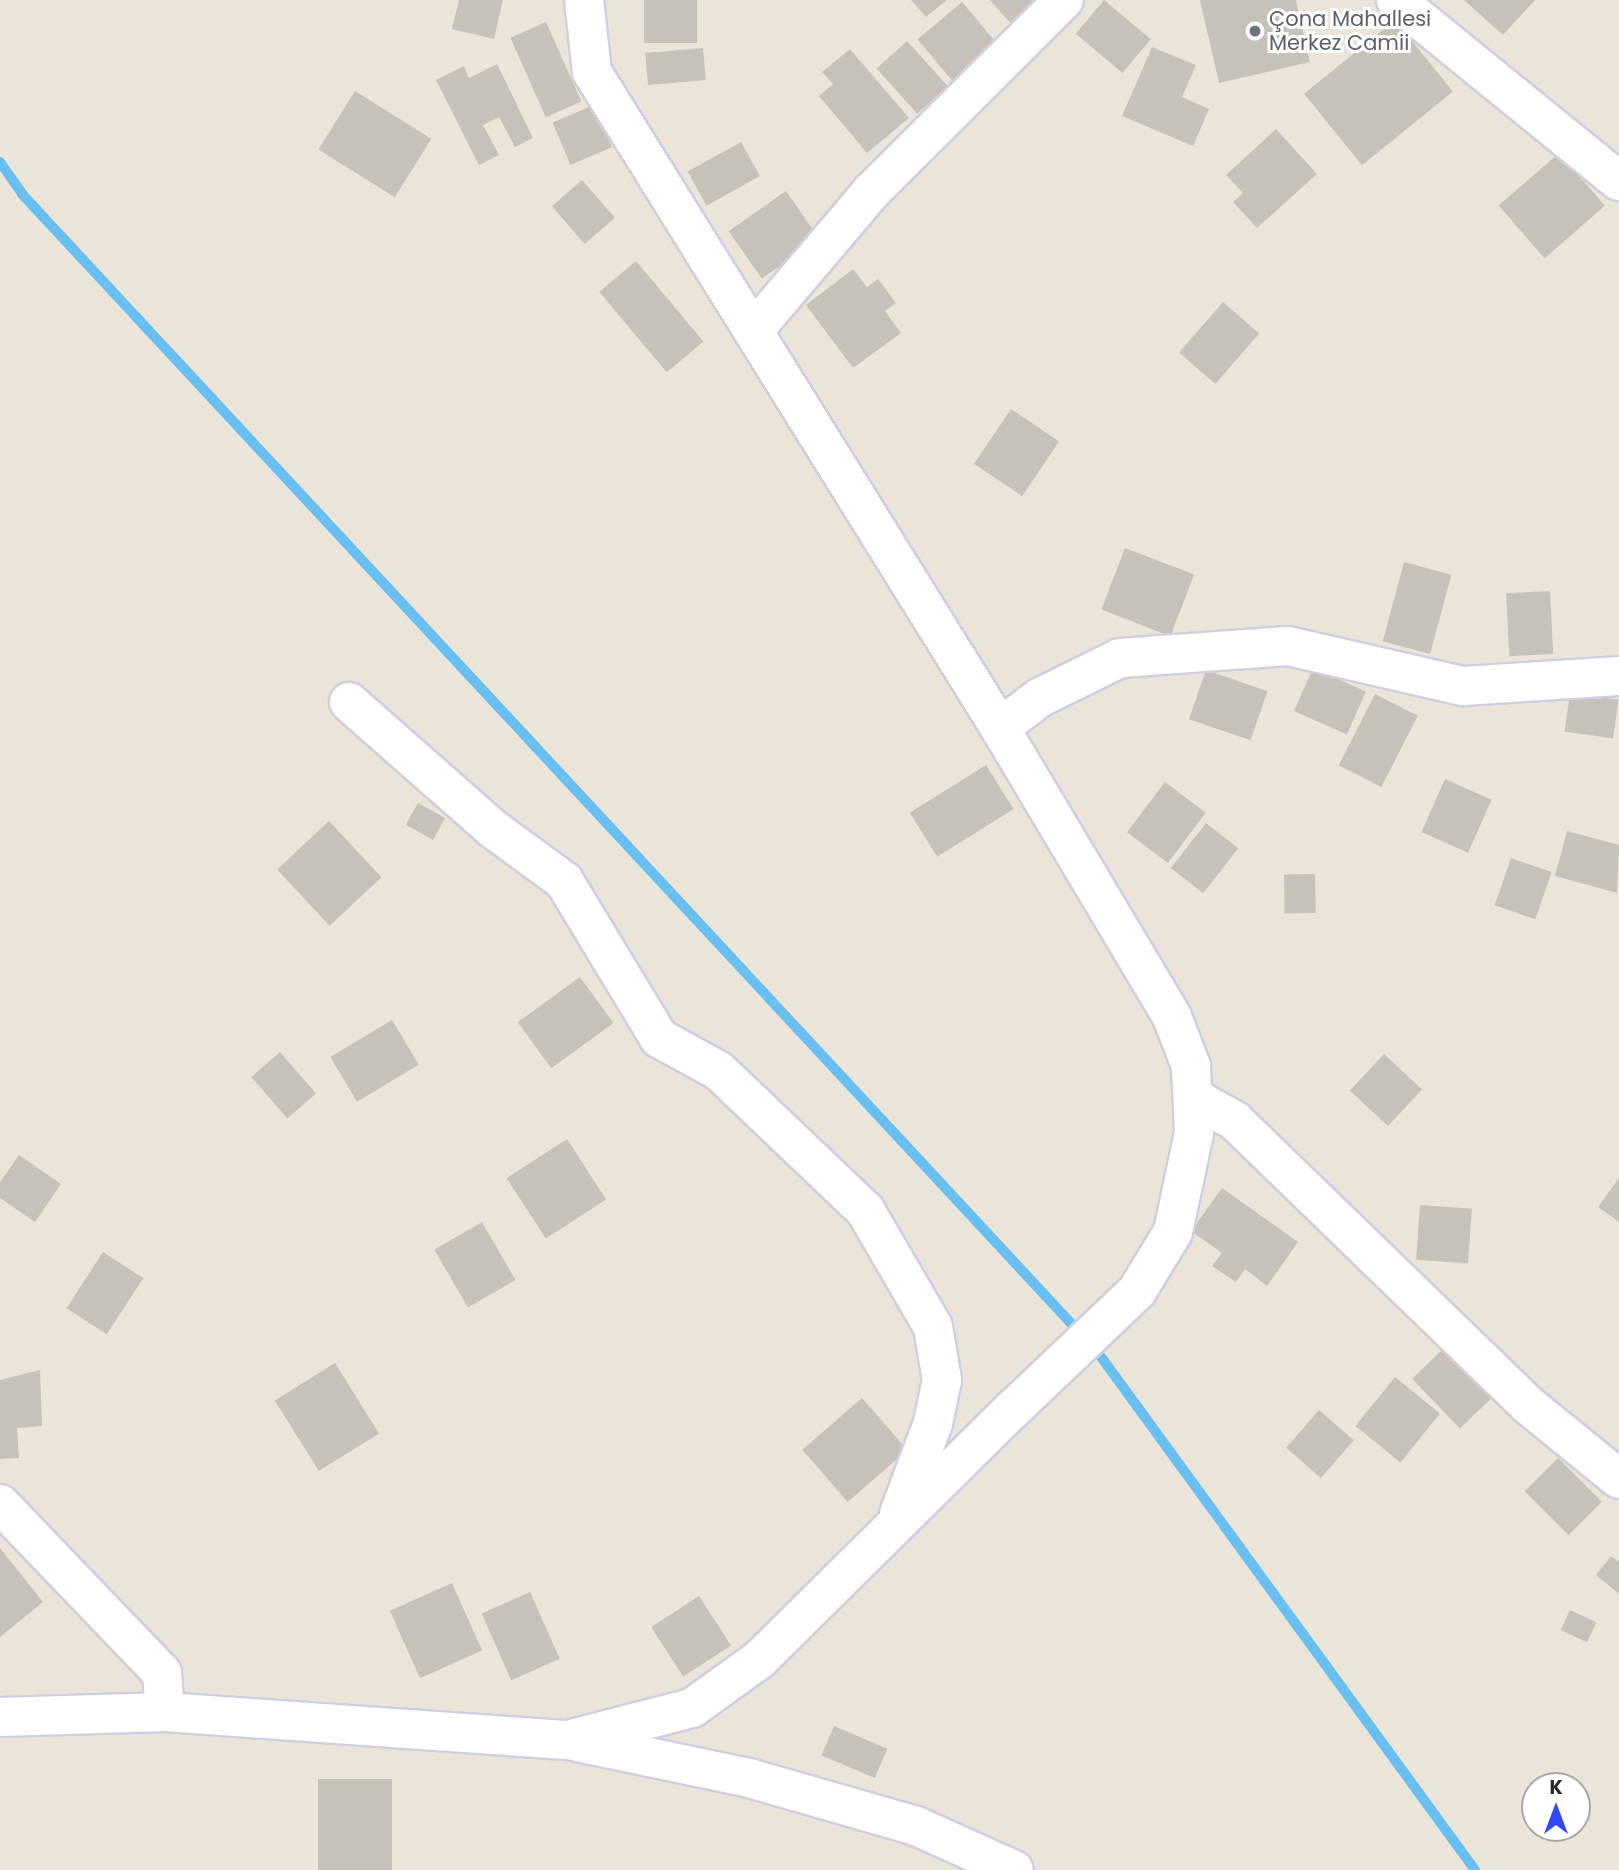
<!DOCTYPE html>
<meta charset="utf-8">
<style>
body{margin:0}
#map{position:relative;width:1619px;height:1870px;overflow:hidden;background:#ebe5d9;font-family:Poppins,sans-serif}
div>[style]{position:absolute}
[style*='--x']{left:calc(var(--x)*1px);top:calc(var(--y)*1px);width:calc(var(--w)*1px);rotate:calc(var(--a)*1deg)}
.stream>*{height:10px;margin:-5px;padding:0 5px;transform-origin:5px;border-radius:5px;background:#69bff0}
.building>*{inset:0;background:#c6c2b9;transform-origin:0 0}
.roads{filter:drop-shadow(2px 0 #ced0e1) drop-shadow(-2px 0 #ced0e1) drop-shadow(0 2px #ced0e1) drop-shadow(0 -2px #ced0e1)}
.minor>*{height:38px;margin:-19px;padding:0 19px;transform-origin:19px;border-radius:19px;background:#fff}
.tertiary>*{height:38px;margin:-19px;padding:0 19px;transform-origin:19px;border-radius:19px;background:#fff}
.dots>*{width:19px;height:19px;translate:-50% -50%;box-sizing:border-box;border:4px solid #fff;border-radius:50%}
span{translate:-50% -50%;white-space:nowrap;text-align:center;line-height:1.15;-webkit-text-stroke:6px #fff;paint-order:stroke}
.worship-label{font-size:21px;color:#5b616d}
.left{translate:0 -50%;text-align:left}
.north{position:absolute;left:1521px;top:1772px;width:70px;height:70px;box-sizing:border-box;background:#fff;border:2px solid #a9a9a9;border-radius:50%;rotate:0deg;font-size:19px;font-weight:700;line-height:28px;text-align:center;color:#282828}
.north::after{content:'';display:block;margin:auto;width:24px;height:32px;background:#3446fc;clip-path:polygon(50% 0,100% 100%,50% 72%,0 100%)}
</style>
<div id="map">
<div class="stream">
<div style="--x:0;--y:162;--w:39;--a:55"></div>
<div style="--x:22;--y:194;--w:1578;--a:47.11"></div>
<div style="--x:1096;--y:1350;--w:643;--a:53.91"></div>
</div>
<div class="building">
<div style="clip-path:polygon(459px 0,503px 0,494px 39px,452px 29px)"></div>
<div style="left:644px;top:0;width:53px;height:43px"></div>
<div style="clip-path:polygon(911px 0,947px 0,926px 17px)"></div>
<div style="clip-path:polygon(990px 0,1039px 0,1011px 24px)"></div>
<div style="left:1104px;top:0;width:61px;height:44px;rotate:40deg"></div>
<div style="clip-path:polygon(1200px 0,1296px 0,1310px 62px,1219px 83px)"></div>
<div style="clip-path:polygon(1464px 0,1535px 0,1503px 35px)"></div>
<div style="left:962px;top:2px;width:54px;height:58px;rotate:50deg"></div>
<div style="left:1395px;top:20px;width:92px;height:117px;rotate:51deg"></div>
<div style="left:546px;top:22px;width:87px;height:39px;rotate:66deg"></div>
<div style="left:907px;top:41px;width:61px;height:41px;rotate:48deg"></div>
<div style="clip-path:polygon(1152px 47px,1196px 65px,1182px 97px,1209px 109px,1193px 146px,1122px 116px)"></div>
<div style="left:703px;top:48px;width:32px;height:58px;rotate:85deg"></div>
<div style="clip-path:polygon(850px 49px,909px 118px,867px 153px,819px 96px,833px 84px,822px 72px)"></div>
<div style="clip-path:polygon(497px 64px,533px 138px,515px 147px,499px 117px,483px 125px,499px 155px,479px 165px,436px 80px,464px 66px,469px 78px)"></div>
<div style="left:355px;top:91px;width:90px;height:69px;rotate:32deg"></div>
<div style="left:594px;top:105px;width:46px;height:45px;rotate:67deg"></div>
<div style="clip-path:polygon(1276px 129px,1317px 174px,1257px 228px,1233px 202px,1243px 193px,1226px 175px)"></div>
<div style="left:741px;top:142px;width:39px;height:61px;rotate:61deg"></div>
<div style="left:1559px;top:153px;width:70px;height:80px;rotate:49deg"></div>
<div style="left:582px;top:180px;width:50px;height:40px;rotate:49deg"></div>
<div style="left:786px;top:191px;width:58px;height:70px;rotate:55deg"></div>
<div style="left:636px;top:261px;width:105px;height:48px;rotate:50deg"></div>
<div style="clip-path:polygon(853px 269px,867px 287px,878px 279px,896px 303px,885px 311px,901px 333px,853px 368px,806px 305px)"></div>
<div style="left:1223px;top:302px;width:48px;height:67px;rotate:41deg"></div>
<div style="left:1011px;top:409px;width:58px;height:66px;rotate:34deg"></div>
<div style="left:1125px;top:548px;width:74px;height:66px;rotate:21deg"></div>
<div style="left:1404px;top:562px;width:49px;height:82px;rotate:15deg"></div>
<div style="left:1550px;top:591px;width:63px;height:44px;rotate:87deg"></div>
<div style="left:1313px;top:668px;width:58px;height:47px;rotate:24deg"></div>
<div style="left:1206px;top:670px;width:65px;height:52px;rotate:19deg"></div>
<div style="left:1570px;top:693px;width:49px;height:39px;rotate:8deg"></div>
<div style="left:1375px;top:694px;width:48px;height:80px;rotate:27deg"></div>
<div style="left:986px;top:765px;width:52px;height:90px;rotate:58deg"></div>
<div style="left:1445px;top:779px;width:51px;height:58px;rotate:24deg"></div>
<div style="left:1165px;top:782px;width:51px;height:63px;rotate:37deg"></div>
<div style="left:418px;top:803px;width:31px;height:25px;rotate:29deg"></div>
<div style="left:329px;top:821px;width:77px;height:71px;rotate:47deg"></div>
<div style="left:1206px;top:823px;width:41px;height:57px;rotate:38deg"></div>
<div style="clip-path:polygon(1567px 831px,1619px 845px,1617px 893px,1555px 876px)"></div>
<div style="left:1511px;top:858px;width:43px;height:50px;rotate:19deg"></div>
<div style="left:1315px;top:874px;width:39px;height:31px;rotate:89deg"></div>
<div style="left:580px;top:977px;width:57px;height:77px;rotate:54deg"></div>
<div style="left:392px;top:1020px;width:52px;height:72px;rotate:59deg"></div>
<div style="left:280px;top:1052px;width:55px;height:38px;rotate:49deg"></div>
<div style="left:1384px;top:1054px;width:52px;height:50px;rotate:43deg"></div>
<div style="left:567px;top:1139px;width:72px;height:72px;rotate:57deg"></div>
<div style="clip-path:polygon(19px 1155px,61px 1184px,35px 1222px,0 1198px,0 1182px)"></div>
<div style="clip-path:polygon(1619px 1178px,1619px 1222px,1598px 1207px)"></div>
<div style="clip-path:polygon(1222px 1188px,1298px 1242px,1267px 1286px,1245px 1269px,1236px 1282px,1212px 1266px,1222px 1253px,1191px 1231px)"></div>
<div style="left:1420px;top:1205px;width:52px;height:55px;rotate:4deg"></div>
<div style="left:482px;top:1222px;width:67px;height:55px;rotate:60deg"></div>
<div style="left:103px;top:1252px;width:48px;height:67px;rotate:33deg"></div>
<div style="left:1443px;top:1349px;width:69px;height:43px;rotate:46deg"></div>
<div style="left:335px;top:1363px;width:83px;height:71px;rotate:58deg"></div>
<div style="clip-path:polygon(40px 1370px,42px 1426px,17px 1428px,19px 1458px,0 1459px,0 1380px)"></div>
<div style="left:1395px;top:1377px;width:58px;height:63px;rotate:39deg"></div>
<div style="left:862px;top:1398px;width:69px;height:79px;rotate:49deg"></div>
<div style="left:1319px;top:1410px;width:46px;height:50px;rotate:41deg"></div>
<div style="left:1558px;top:1458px;width:62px;height:47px;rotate:45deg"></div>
<div style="clip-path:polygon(0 1548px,43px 1602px,0 1637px)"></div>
<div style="clip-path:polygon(1611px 1556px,1619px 1562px,1619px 1594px,1596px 1575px)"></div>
<div style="left:452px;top:1583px;width:74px;height:68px;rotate:66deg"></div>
<div style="left:530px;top:1592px;width:73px;height:53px;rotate:66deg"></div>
<div style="left:699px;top:1596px;width:59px;height:57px;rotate:57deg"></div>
<div style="left:1570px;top:1610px;width:29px;height:22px;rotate:25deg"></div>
<div style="left:834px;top:1726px;width:58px;height:32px;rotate:23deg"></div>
<div style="left:318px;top:1779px;width:74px;height:91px"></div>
</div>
<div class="roads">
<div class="minor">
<div style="--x:1396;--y:0;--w:287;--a:39.1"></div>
<div style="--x:754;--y:330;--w:181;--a:-49.7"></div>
<div style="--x:871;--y:192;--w:272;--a:-44.9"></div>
<div style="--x:349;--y:702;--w:192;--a:41.4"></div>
<div style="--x:493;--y:829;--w:88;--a:36.2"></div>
<div style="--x:564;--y:881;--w:184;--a:58.8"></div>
<div style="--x:659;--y:1038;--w:68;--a:28.8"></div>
<div style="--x:719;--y:1071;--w:202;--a:43.6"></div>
<div style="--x:865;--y:1210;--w:135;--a:59.8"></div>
<div style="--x:933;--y:1327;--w:54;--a:80.4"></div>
<div style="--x:942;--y:1380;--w:44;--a:101.8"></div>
<div style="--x:933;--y:1423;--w:97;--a:110.5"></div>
<div style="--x:1000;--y:728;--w:49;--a:-37.6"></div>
<div style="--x:1039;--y:698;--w:90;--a:-26.3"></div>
<div style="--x:1120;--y:658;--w:168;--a:-4.1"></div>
<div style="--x:1288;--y:646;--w:180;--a:12.9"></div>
<div style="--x:1463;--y:686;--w:156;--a:-3.7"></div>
<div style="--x:1196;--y:1099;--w:45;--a:29.4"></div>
<div style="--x:1235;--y:1121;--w:408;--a:44.1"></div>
<div style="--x:1528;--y:1405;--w:117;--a:39.1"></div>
<div style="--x:0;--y:1504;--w:234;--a:46.2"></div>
<div style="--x:162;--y:1673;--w:39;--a:86"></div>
<div style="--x:0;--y:1717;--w:165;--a:-1.7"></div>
<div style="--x:165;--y:1712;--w:404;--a:4"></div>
<div style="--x:568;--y:1740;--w:128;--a:-14.5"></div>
<div style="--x:692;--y:1708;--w:84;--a:-35.8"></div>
<div style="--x:760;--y:1659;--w:356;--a:-44.7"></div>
<div style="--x:577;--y:1742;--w:176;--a:11.8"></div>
<div style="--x:749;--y:1778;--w:174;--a:16"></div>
<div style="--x:916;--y:1826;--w:107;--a:24.2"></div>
</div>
<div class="tertiary">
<div style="--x:584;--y:0;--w:72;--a:83.7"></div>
<div style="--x:592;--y:72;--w:773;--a:58.12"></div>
<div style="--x:1000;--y:728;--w:336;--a:59.2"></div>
<div style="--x:1172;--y:1017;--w:53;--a:68.8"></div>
<div style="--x:1191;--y:1066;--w:67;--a:87.4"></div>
<div style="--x:1194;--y:1133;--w:101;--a:102"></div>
<div style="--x:1173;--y:1232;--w:69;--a:121.4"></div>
<div style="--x:1137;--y:1291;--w:171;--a:136.4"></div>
</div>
</div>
<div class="dots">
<div style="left:1255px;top:31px;background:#6b7280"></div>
</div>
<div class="worship-label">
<span class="left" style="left:1269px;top:31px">Çona Mahallesi<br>Merkez Camii</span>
</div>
<div class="north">K</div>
</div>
